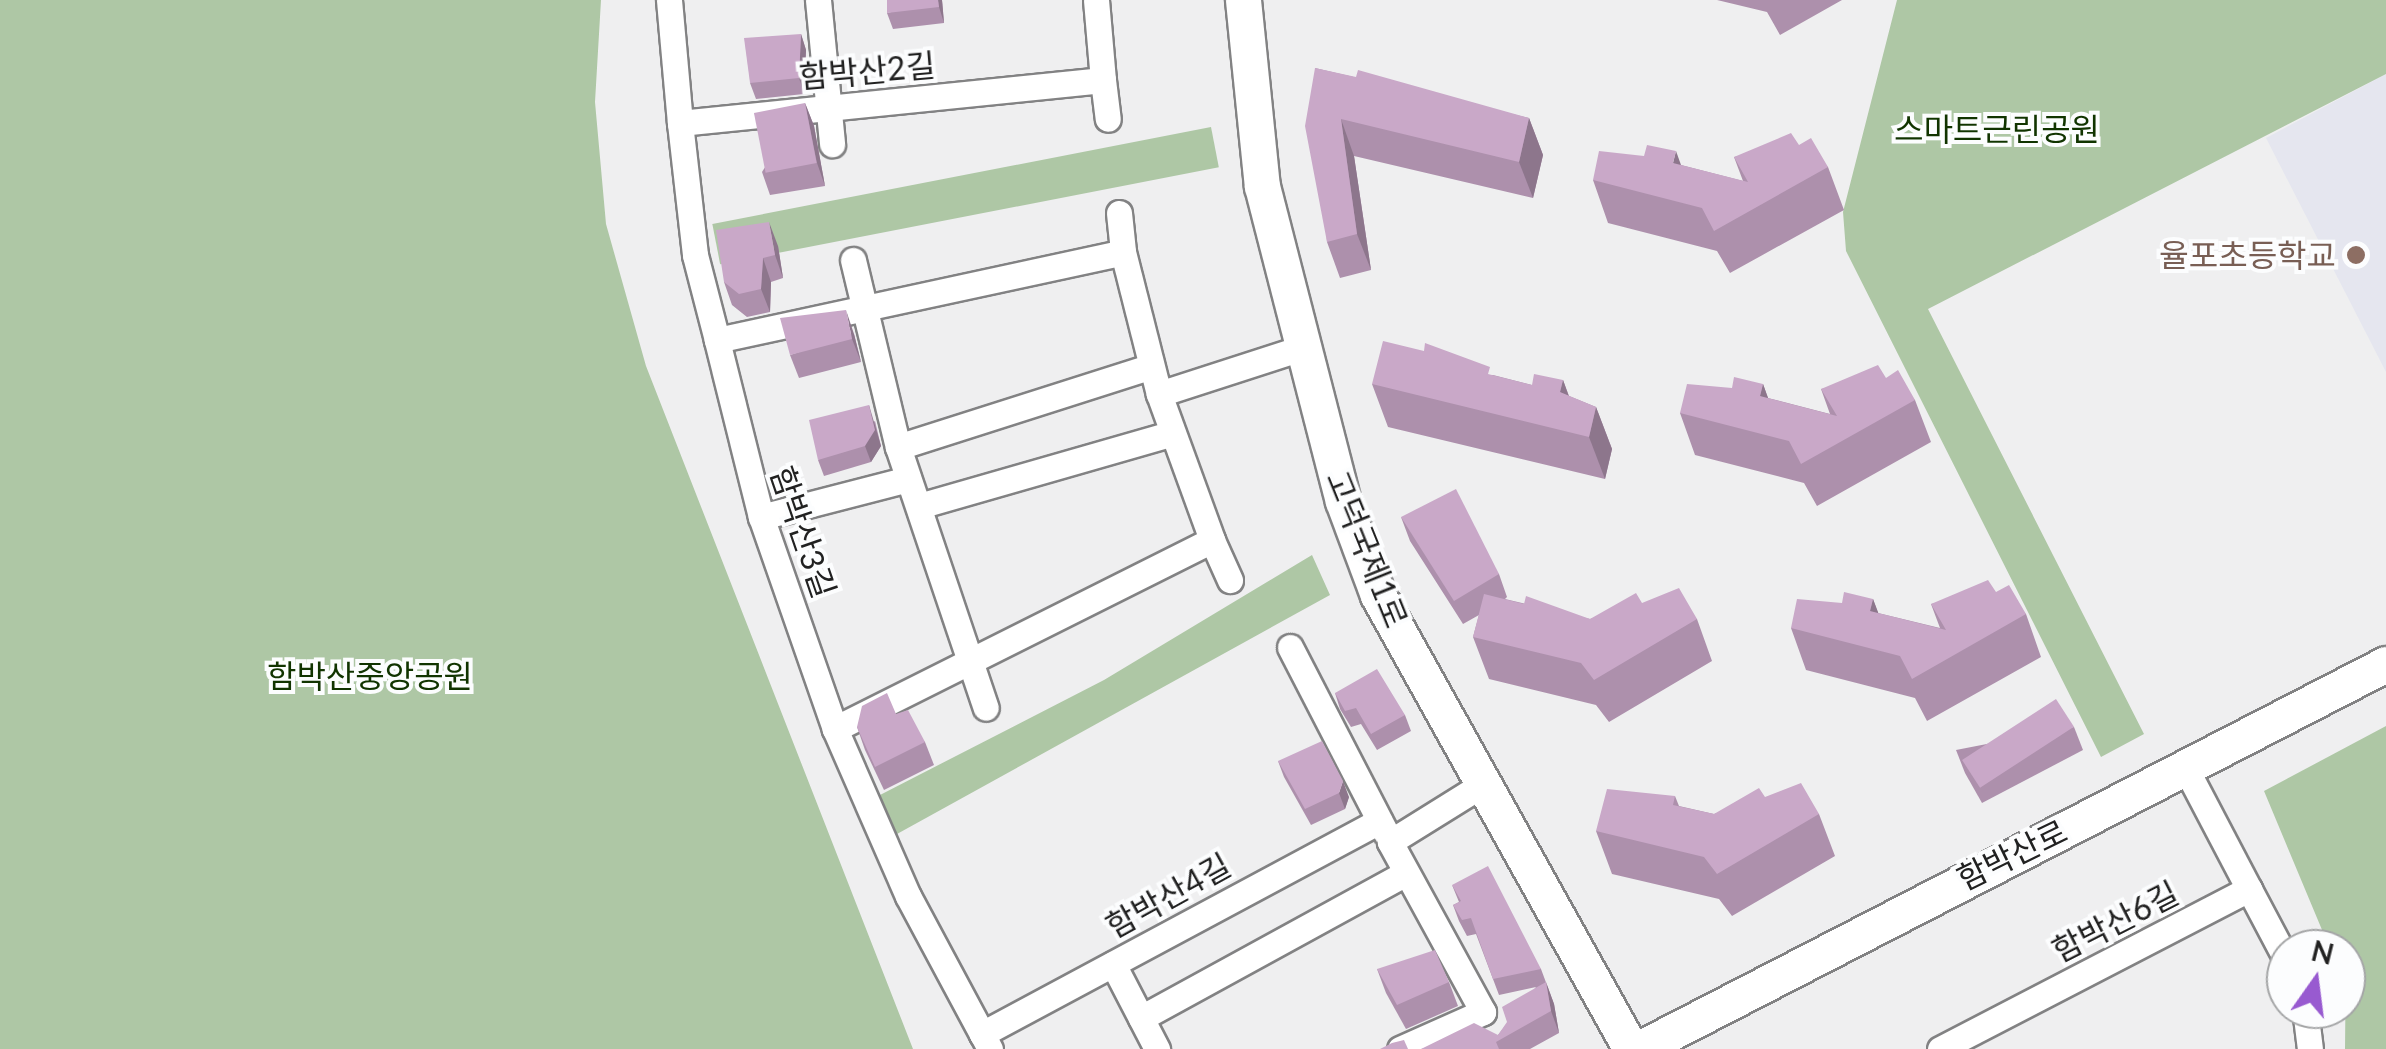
<!DOCTYPE html>
<meta charset="utf-8">
<style>
body{margin:0}
#map{position:relative;width:2386px;height:1049px;overflow:hidden;background:#efeff0;font-family:Lato,"Noto Sans KR",sans-serif}
div>[style]{position:absolute}
[style*='--x']{left:calc(var(--x)*1px);top:calc(var(--y)*1px);width:calc(var(--w)*1px);rotate:calc(var(--a)*1deg)}
.built>*{inset:0;background:#e5e6ef}
.green>*{inset:0;background:#aec7a5;transform-origin:0 0}
.roads{filter:drop-shadow(2px 0 #828283) drop-shadow(-2px 0 #828283) drop-shadow(0 2px #828283) drop-shadow(0 -2px #828283)}
.street>*{height:25px;margin:-12.5px;padding:0 12.5px;transform-origin:12.5px;border-radius:12.5px;background:#fff}
.secondary>*{height:35px;margin:-17.5px;padding:0 17.5px;transform-origin:17.5px;border-radius:17.5px;background:#fff}
.wall>*{inset:0;background:#ad90ac}
.shaded-wall>*{inset:0;background:#8d768c}
.building>*{inset:0;background:#c9a8c8;transform-origin:0 0}
.dots>*{width:28px;height:28px;translate:-50% -50%;box-sizing:border-box;border:5px solid #fcfdfe;border-radius:50%}
span{translate:-50% -50%;white-space:nowrap;text-align:center;line-height:1.15;-webkit-text-stroke:8px #fcfdfe;paint-order:stroke}
.street-label{font-size:32px;color:#212121}
.park-label{font-size:32px;color:#113400}
.education-label{font-size:32px;color:#785e54}
.right{translate:-100% -50%;text-align:right}
.north{position:absolute;left:2266px;top:929px;width:100px;height:100px;box-sizing:border-box;background:#fcfdfe;border:2px solid #a4a5a6;border-radius:50%;rotate:14deg;font-size:28px;font-weight:700;line-height:40px;text-align:center;color:#212121}
.north::after{content:'';display:block;margin:auto;width:35px;height:45px;background:#985ad0;clip-path:polygon(50% 0,100% 100%,50% 72%,0 100%)}
</style>
<div id="map">
<div class="built">
<div style="clip-path:polygon(2386px 74px,2386px 372px,2266px 138px)"></div>
</div>
<div class="green">
<div style="clip-path:polygon(0 0,601px 0,595px 102px,606px 224px,646px 366px,913px 1049px,0 1049px)"></div>
<div style="clip-path:polygon(1897px 0,2386px 0,2386px 74px,1928px 309px,2144px 734px,2101px 757px,1846px 251px,1843px 212px)"></div>
<div style="left:1211px;top:127px;width:41px;height:508px;rotate:79deg"></div>
<div style="clip-path:polygon(1312px 555px,1330px 595px,897px 834px,880px 795px,1104px 680px)"></div>
<div style="clip-path:polygon(2386px 726px,2386px 1049px,2345px 1049px,2346px 949px,2330px 949px,2264px 791px)"></div>
</div>
<div class="roads">
<div class="street">
<div style="--x:669;--y:0;--w:123;--a:84.9"></div>
<div style="--x:680;--y:123;--w:425;--a:-5.8"></div>
<div style="--x:1103;--y:80;--w:80;--a:-95"></div>
<div style="--x:818;--y:0;--w:145;--a:84.4"></div>
<div style="--x:1103;--y:80;--w:39;--a:83"></div>
<div style="--x:680;--y:123;--w:133;--a:83.5"></div>
<div style="--x:695;--y:255;--w:88;--a:75.5"></div>
<div style="--x:1119;--y:213;--w:39;--a:84"></div>
<div style="--x:853;--y:260;--w:192;--a:76.5"></div>
<div style="--x:898;--y:447;--w:275;--a:71.4"></div>
<div style="--x:1159;--y:394;--w:155;--a:70"></div>
<div style="--x:1212;--y:540;--w:422;--a:153.4"></div>
<div style="--x:835;--y:729;--w:225;--a:-109.2"></div>
<div style="--x:761;--y:517;--w:182;--a:-104"></div>
<div style="--x:717;--y:340;--w:415;--a:-12.2"></div>
<div style="--x:1123;--y:252;--w:146;--a:75.8"></div>
<div style="--x:1159;--y:394;--w:149;--a:-17.9"></div>
<div style="--x:898;--y:447;--w:263;--a:-17.7"></div>
<div style="--x:919;--y:506;--w:261;--a:-16"></div>
<div style="--x:761;--y:517;--w:152;--a:-14.5"></div>
<div style="--x:1212;--y:540;--w:44;--a:65.8"></div>
<div style="--x:1290;--y:647;--w:209;--a:62.7"></div>
<div style="--x:835;--y:729;--w:182;--a:66.4"></div>
<div style="--x:908;--y:896;--w:157;--a:61.8"></div>
<div style="--x:2186;--y:769;--w:136;--a:62.3"></div>
<div style="--x:1113;--y:964;--w:96;--a:62.6"></div>
<div style="--x:2305;--y:1009;--w:40;--a:82.9"></div>
<div style="--x:1141;--y:1018;--w:302;--a:-28.7"></div>
<div style="--x:990;--y:1049;--w:17;--a:-118"></div>
<div style="--x:982;--y:1034;--w:451;--a:-28.2"></div>
<div style="--x:1400;--y:1049;--w:91;--a:-24"></div>
<div style="--x:1483;--y:1012;--w:194;--a:-118.7"></div>
<div style="--x:1390;--y:842;--w:110;--a:-31.9"></div>
<div style="--x:1940;--y:1049;--w:348;--a:-27.4"></div>
<div style="--x:2249;--y:889;--w:79;--a:62.1"></div>
</div>
<div class="secondary">
<div style="--x:1243;--y:0;--w:187;--a:84.2"></div>
<div style="--x:1262;--y:186;--w:325;--a:75.6"></div>
<div style="--x:1343;--y:501;--w:100;--a:69.6"></div>
<div style="--x:1378;--y:595;--w:520;--a:60.87"></div>
<div style="--x:1639;--y:1049;--w:840;--a:-27.27"></div>
</div>
</div>
<div class="wall">
<div style="clip-path:polygon(942px 0,944px 23px,893px 29px,887px 13px)"></div>
<div style="clip-path:polygon(1717px 0,1842px 0,1780px 35px,1767px 12px)"></div>
<div style="clip-path:polygon(801px 34px,806px 50px,804px 94px,756px 99px,750px 83px)"></div>
<div style="clip-path:polygon(1315px 68px,1529px 118px,1543px 155px,1533px 198px,1354px 156px,1371px 270px,1340px 278px,1327px 242px)"></div>
<div style="clip-path:polygon(805px 103px,814px 126px,825px 186px,770px 195px,762px 172px)"></div>
<div style="clip-path:polygon(1799px 145px,1828px 167px,1844px 210px,1730px 273px,1717px 251px,1608px 223px,1593px 180px,1681px 165px,1743px 181px,1734px 157px)"></div>
<div style="clip-path:polygon(778px 246px,783px 278px,771px 282px,770px 312px,747px 317px,732px 305px,724px 282px)"></div>
<div style="clip-path:polygon(854px 334px,861px 362px,799px 378px,790px 355px)"></div>
<div style="clip-path:polygon(1493px 375px,1532px 385px,1563px 380px,1569px 396px,1596px 407px,1612px 449px,1605px 479px,1388px 427px,1372px 384px)"></div>
<div style="clip-path:polygon(1886px 378px,1915px 400px,1931px 442px,1817px 506px,1804px 483px,1695px 455px,1680px 413px,1732px 388px,1763px 384px,1768px 398px,1830px 414px,1821px 389px)"></div>
<div style="clip-path:polygon(875px 421px,881px 446px,871px 462px,824px 476px,818px 460px)"></div>
<div style="clip-path:polygon(1401px 517px,1499px 574px,1507px 597px,1505px 599px,1590px 619px,1642px 603px,1697px 619px,1712px 661px,1609px 722px,1596px 705px,1489px 679px,1473px 637px,1479px 615px,1463px 624px,1410px 541px)"></div>
<div style="clip-path:polygon(1996px 592px,2026px 614px,2041px 657px,1927px 721px,1915px 698px,1806px 670px,1791px 628px,1842px 603px,1873px 599px,1878px 613px,1940px 628px,1931px 604px)"></div>
<div style="clip-path:polygon(1335px 693px,1405px 715px,1411px 731px,1377px 750px,1361px 724px,1351px 727px,1340px 709px)"></div>
<div style="clip-path:polygon(896px 714px,925px 742px,934px 765px,884px 790px,865px 750px,857px 727px)"></div>
<div style="clip-path:polygon(2074px 727px,2083px 750px,1982px 803px,1965px 773px,1956px 750px)"></div>
<div style="clip-path:polygon(1278px 761px,1349px 797px,1345px 809px,1311px 825px,1284px 777px)"></div>
<div style="clip-path:polygon(1675px 796px,1679px 806px,1714px 814px,1765px 797px,1819px 814px,1835px 856px,1732px 916px,1719px 899px,1612px 874px,1596px 831px)"></div>
<div style="clip-path:polygon(1452px 885px,1541px 969px,1554px 1004px,1559px 1033px,1530px 1049px,1421px 1049px,1498px 1035px,1536px 987px,1499px 995px,1476px 934px,1467px 936px,1459px 921px,1453px 905px,1459px 902px)"></div>
<div style="clip-path:polygon(1377px 969px,1449px 982px,1458px 1006px,1406px 1029px,1386px 993px)"></div>
</div>
<div class="shaded-wall">
<div style="clip-path:polygon(938px 0,942px 0,944px 23px,939px 7px)"></div>
<div style="clip-path:polygon(801px 34px,806px 50px,804px 94px,799px 78px)"></div>
<div style="clip-path:polygon(805px 103px,814px 126px,825px 186px,817px 163px)"></div>
<div style="clip-path:polygon(1529px 118px,1543px 155px,1533px 198px,1519px 162px)"></div>
<div style="clip-path:polygon(1341px 119px,1354px 156px,1371px 270px,1357px 234px)"></div>
<div style="clip-path:polygon(1676px 151px,1691px 193px,1673px 163px)"></div>
<div style="clip-path:polygon(769px 222px,778px 246px,783px 278px,775px 255px)"></div>
<div style="clip-path:polygon(763px 258px,771px 282px,770px 312px,761px 289px)"></div>
<div style="clip-path:polygon(846px 310px,854px 334px,861px 362px,852px 339px)"></div>
<div style="clip-path:polygon(1563px 380px,1578px 422px,1560px 392px)"></div>
<div style="clip-path:polygon(1763px 384px,1778px 426px,1760px 396px)"></div>
<div style="clip-path:polygon(869px 405px,881px 446px,871px 462px,865px 446px)"></div>
<div style="clip-path:polygon(1596px 407px,1612px 449px,1605px 479px,1589px 437px)"></div>
<div style="clip-path:polygon(1873px 599px,1889px 641px,1870px 611px)"></div>
<div style="clip-path:polygon(1343px 781px,1349px 797px,1345px 809px,1339px 793px)"></div>
<div style="clip-path:polygon(1546px 982px,1554px 1004px,1559px 1033px,1551px 1011px)"></div>
</div>
<div class="building">
<div style="clip-path:polygon(887px 0,938px 0,939px 7px,887px 13px)"></div>
<div style="clip-path:polygon(801px 34px,799px 78px,750px 83px,744px 38px)"></div>
<div style="clip-path:polygon(1315px 68px,1356px 77px,1358px 70px,1529px 118px,1519px 162px,1341px 119px,1357px 234px,1327px 242px,1305px 126px)"></div>
<div style="left:805px;top:103px;width:61px;height:52px;rotate:79deg"></div>
<div style="clip-path:polygon(1791px 133px,1799px 145px,1811px 138px,1828px 167px,1714px 231px,1702px 208px,1593px 180px,1599px 151px,1644px 156px,1647px 145px,1676px 151px,1673px 163px,1748px 182px,1734px 157px)"></div>
<div style="clip-path:polygon(769px 222px,775px 255px,763px 258px,761px 289px,739px 294px,724px 282px,716px 230px)"></div>
<div style="clip-path:polygon(846px 310px,852px 339px,790px 355px,780px 318px)"></div>
<div style="clip-path:polygon(1383px 341px,1424px 351px,1425px 343px,1490px 367px,1488px 374px,1532px 385px,1534px 374px,1563px 380px,1560px 392px,1596px 407px,1589px 437px,1372px 384px)"></div>
<div style="clip-path:polygon(1878px 365px,1886px 378px,1898px 370px,1915px 400px,1801px 464px,1789px 441px,1680px 413px,1687px 384px,1732px 388px,1734px 377px,1763px 384px,1760px 396px,1837px 416px,1821px 389px)"></div>
<div style="clip-path:polygon(869px 405px,875px 430px,865px 446px,818px 460px,809px 420px)"></div>
<div style="clip-path:polygon(1456px 489px,1499px 574px,1454px 601px,1401px 517px)"></div>
<div style="clip-path:polygon(1988px 580px,1996px 592px,2009px 585px,2026px 614px,1912px 679px,1900px 656px,1791px 628px,1797px 599px,1842px 603px,1844px 592px,1873px 599px,1870px 611px,1946px 630px,1931px 604px)"></div>
<div style="clip-path:polygon(1679px 588px,1697px 619px,1594px 680px,1581px 663px,1473px 637px,1484px 594px,1524px 604px,1526px 596px,1590px 619px,1636px 593px,1642px 603px)"></div>
<div style="clip-path:polygon(1377px 669px,1405px 715px,1371px 734px,1356px 708px,1345px 711px,1335px 693px)"></div>
<div style="clip-path:polygon(887px 693px,896px 714px,908px 710px,925px 742px,875px 767px,857px 727px,862px 706px)"></div>
<div style="left:2056px;top:699px;width:33px;height:112px;rotate:57deg"></div>
<div style="clip-path:polygon(1322px 741px,1343px 781px,1339px 793px,1305px 809px,1278px 761px)"></div>
<div style="clip-path:polygon(1801px 783px,1819px 814px,1717px 874px,1704px 857px,1596px 831px,1607px 789px,1675px 796px,1673px 805px,1714px 814px,1759px 788px,1765px 797px)"></div>
<div style="clip-path:polygon(1488px 866px,1541px 969px,1493px 979px,1471px 918px,1462px 920px,1453px 905px,1461px 901px,1452px 885px)"></div>
<div style="clip-path:polygon(1435px 950px,1449px 982px,1397px 1005px,1377px 969px)"></div>
<div style="clip-path:polygon(1546px 982px,1551px 1011px,1496px 1042px,1499px 1049px,1421px 1049px,1474px 1023px,1498px 1035px,1507px 1022px,1502px 1007px)"></div>
<div style="clip-path:polygon(1404px 1040px,1408px 1049px,1380px 1049px,1392px 1043px)"></div>
</div>
<div class="dots">
<div style="left:2356px;top:255px;background:#8d6e63"></div>
</div>
<div class="street-label">
<span style="left:867px;top:71px;rotate:-5deg">함박산2길</span>
<span style="left:803px;top:532px;rotate:71deg">함박산3길</span>
<span style="left:1367px;top:549px;rotate:68deg">고덕국제1로</span>
<span style="left:2012px;top:855px;rotate:-26deg">함박산로</span>
<span style="left:1168px;top:896px;rotate:-29deg">함박산4길</span>
<span style="left:2115px;top:922px;rotate:-27deg">함박산6길</span>
</div>
<div class="park-label">
<span style="left:1997px;top:129px">스마트근린공원</span>
<span style="left:370px;top:676px">함박산중앙공원</span>
</div>
<div class="education-label">
<span class="right" style="left:2336px;top:255px">율포초등학교</span>
</div>
<div class="north">N</div>
</div>
